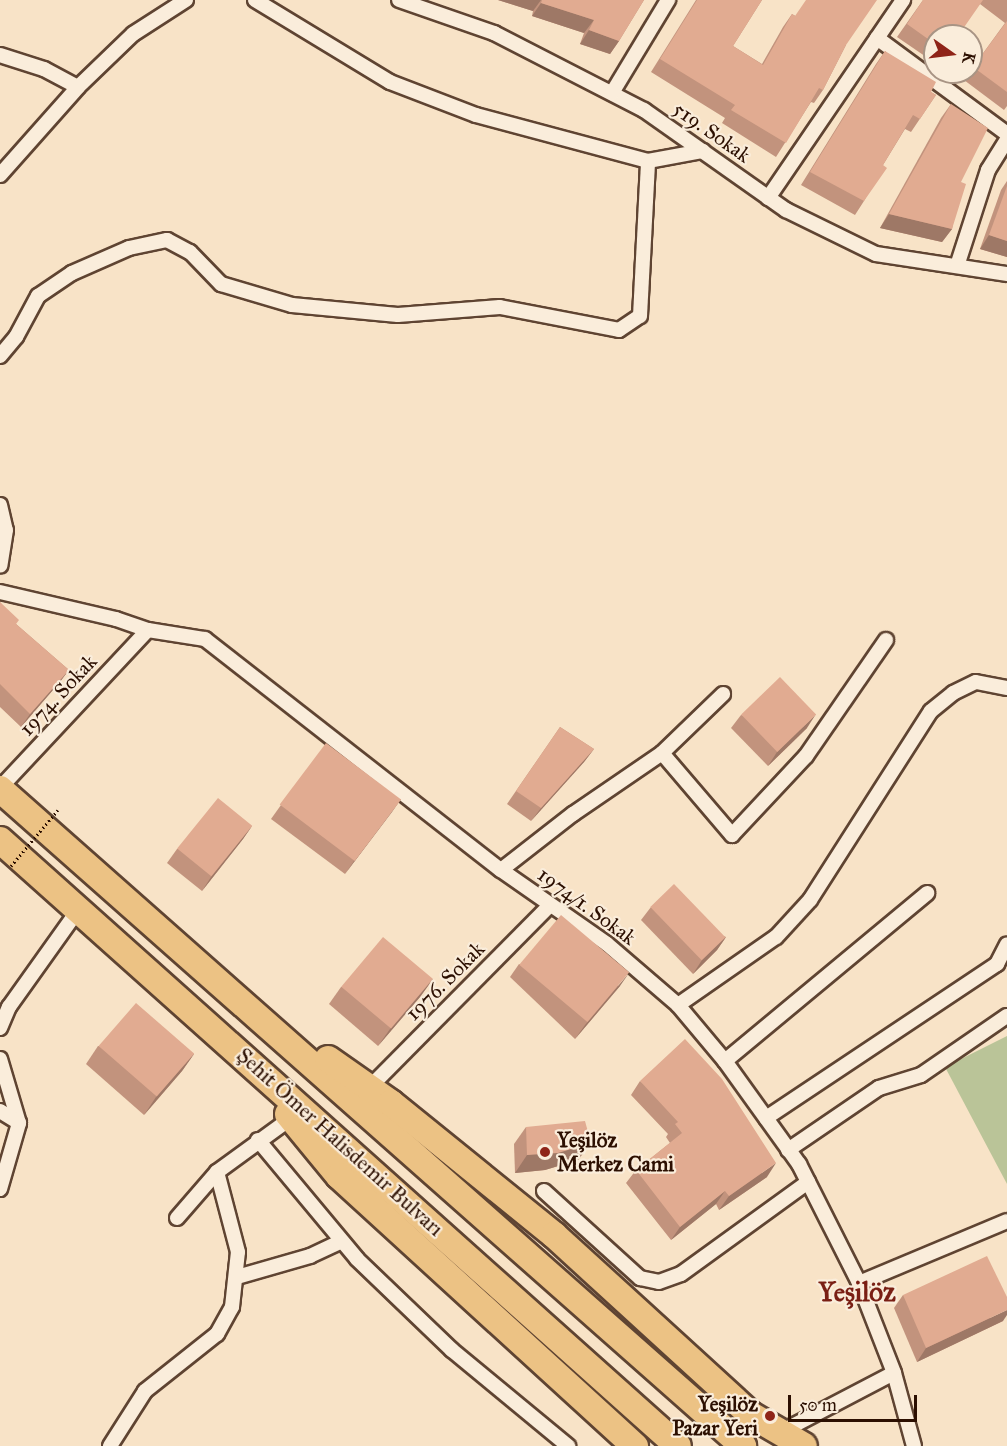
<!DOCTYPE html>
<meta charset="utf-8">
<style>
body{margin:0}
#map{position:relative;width:1007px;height:1446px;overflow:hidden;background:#f8e3c7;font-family:"IM FELL Great Primer",serif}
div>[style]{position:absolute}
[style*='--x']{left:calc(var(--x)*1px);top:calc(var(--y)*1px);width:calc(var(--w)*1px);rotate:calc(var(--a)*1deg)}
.green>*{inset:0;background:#bac498}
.roads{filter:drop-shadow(2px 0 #5f4432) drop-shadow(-2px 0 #5f4432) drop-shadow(0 2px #5f4432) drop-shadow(0 -2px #5f4432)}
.street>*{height:14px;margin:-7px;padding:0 7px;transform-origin:7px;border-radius:7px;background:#faeddb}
.highway>*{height:26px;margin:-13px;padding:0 13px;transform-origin:13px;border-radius:13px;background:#ecc284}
.path-bridge>*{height:3px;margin-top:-1.5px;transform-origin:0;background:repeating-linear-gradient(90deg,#2c0f01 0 1.5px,transparent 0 4.5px)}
.wall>*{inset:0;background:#c2937d}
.shaded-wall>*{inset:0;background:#9e7866}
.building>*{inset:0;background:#e1ab91;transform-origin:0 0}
.dots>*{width:16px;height:16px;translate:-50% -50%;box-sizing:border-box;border:3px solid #faeddb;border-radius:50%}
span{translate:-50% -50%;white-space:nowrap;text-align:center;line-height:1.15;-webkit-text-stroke:4.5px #faeddb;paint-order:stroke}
.street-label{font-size:21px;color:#2c0f01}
.poi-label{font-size:21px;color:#2c0f01;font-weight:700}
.left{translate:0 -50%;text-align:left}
.right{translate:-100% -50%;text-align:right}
.district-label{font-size:27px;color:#7a1f14;font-weight:700}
.north{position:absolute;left:923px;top:24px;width:60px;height:60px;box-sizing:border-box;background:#faeddb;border:2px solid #a89484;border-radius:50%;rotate:104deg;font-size:16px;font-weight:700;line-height:24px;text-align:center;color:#2c0f01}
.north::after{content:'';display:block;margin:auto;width:21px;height:27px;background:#8f2418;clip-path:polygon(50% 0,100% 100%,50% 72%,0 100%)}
.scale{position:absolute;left:788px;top:1395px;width:129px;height:27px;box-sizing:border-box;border:3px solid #2c0f01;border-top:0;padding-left:8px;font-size:18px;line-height:21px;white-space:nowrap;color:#2c0f01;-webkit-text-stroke:4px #faeddb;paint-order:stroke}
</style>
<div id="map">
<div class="green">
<div style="clip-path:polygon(1007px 1036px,1007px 1184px,945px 1067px)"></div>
</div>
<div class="roads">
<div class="street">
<div style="--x:255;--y:0;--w:158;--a:31.3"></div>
<div style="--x:390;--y:82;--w:92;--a:21"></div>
<div style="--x:476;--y:115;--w:178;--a:15"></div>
<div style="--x:648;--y:161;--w:56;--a:-10.3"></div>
<div style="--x:399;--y:0;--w:101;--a:19.2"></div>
<div style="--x:494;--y:33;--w:169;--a:27.2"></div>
<div style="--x:644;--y:110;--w:174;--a:35.2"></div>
<div style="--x:786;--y:210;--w:100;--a:26.1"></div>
<div style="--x:876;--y:254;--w:133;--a:8.7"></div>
<div style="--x:877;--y:38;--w:162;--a:36.4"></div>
<div style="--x:0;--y:55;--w:46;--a:17.7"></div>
<div style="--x:44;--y:69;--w:38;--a:28"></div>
<div style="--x:78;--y:87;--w:76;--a:-43.9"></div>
<div style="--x:133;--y:34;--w:63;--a:-32.7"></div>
<div style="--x:612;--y:93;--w:109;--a:-58.9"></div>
<div style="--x:0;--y:175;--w:118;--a:-48.4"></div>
<div style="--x:768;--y:198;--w:240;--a:-55.7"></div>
<div style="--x:957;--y:266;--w:101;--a:-72.1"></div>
<div style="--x:988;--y:170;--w:36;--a:-58"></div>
<div style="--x:0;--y:356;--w:25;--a:-50"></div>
<div style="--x:16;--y:337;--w:47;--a:-61.8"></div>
<div style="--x:38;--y:296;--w:41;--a:-34.1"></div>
<div style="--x:72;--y:273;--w:62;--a:-23.7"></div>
<div style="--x:129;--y:248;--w:39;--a:-12"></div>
<div style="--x:167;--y:240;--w:26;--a:28"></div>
<div style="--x:190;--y:252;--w:45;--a:45.9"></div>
<div style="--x:221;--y:284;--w:74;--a:16.5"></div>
<div style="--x:292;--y:305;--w:106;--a:5.4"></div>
<div style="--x:398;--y:315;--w:102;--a:-4.5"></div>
<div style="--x:500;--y:307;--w:121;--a:10.9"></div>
<div style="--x:619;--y:330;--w:25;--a:-34"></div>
<div style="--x:640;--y:316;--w:155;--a:-87"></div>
<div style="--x:0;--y:505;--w:26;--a:77"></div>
<div style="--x:6;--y:530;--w:36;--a:99"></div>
<div style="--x:0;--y:592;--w:119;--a:13.1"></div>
<div style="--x:116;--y:619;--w:34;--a:19"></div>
<div style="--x:148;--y:630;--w:58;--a:9"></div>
<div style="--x:205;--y:639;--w:375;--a:38"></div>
<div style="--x:501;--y:870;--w:129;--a:34.9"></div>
<div style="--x:607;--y:944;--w:94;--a:40.7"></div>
<div style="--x:678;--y:1005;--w:73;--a:50"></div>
<div style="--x:725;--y:1061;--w:127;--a:54.3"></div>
<div style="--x:799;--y:1164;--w:133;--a:63.2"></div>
<div style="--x:859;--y:1283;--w:97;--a:68.7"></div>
<div style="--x:662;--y:753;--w:108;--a:49.5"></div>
<div style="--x:732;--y:835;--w:108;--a:-46.9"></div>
<div style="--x:806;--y:756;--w:141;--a:-55.4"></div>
<div style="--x:0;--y:788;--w:216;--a:-46.9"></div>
<div style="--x:501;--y:870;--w:91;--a:-37.9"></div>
<div style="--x:573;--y:814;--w:108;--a:-34.4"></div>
<div style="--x:662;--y:753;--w:85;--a:-44"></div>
<div style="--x:678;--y:1005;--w:119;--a:-34.8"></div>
<div style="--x:776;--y:937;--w:50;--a:-47.4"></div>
<div style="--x:810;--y:900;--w:224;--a:-57.4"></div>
<div style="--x:931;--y:711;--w:28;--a:-39"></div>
<div style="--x:953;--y:693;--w:25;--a:-26"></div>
<div style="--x:976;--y:682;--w:32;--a:11"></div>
<div style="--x:0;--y:1028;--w:23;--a:-67"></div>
<div style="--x:9;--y:1007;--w:120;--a:-54.5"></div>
<div style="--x:0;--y:1059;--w:67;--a:73.5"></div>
<div style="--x:725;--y:1061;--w:263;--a:-39.7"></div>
<div style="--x:370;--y:1087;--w:256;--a:-45.3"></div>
<div style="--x:0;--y:1111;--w:22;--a:32"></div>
<div style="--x:766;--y:1118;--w:278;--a:-33.7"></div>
<div style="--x:997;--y:964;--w:22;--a:-63"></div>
<div style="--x:258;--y:1140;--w:155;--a:50.2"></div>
<div style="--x:357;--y:1259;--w:132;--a:43.8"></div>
<div style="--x:452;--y:1350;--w:151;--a:39.6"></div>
<div style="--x:788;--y:1150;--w:110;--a:-34.3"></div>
<div style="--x:879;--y:1088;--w:44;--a:-17.2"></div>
<div style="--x:921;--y:1075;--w:104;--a:-34.5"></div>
<div style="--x:0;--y:1189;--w:69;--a:-73.9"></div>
<div style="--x:544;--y:1191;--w:130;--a:42.2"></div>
<div style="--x:640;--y:1278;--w:19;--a:12"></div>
<div style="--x:659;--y:1282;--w:23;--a:-20"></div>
<div style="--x:681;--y:1274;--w:157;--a:-35.9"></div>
<div style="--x:177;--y:1218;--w:61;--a:-49"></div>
<div style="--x:217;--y:1172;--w:92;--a:-36.1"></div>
<div style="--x:237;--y:1277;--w:76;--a:-16"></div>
<div style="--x:310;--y:1256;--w:35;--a:-25"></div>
<div style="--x:859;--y:1283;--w:160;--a:-22.7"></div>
<div style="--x:781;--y:1432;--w:127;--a:-27.6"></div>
<div style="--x:894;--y:1373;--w:76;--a:74.7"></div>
<div style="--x:110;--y:1446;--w:65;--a:-57.5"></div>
<div style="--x:145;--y:1391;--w:92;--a:-38.4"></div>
<div style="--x:217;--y:1334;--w:31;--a:-61"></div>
<div style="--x:232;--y:1307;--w:55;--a:-83.8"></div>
<div style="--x:238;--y:1252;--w:83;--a:-104.7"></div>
</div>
<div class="highway">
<div style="--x:0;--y:789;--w:992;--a:41.48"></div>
<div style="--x:0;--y:840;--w:909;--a:41.79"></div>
<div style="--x:328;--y:1059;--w:77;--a:34.9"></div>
<div style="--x:391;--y:1103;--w:210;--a:39"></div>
<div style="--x:554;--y:1235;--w:267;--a:42.4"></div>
<div style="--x:751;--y:1415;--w:61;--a:30.3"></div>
<div style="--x:288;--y:1114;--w:80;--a:50.6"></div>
<div style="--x:339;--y:1176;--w:401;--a:42.4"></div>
</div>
</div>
<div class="path-bridge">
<div style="--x:11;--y:866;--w:73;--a:-50"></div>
</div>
<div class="wall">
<div style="clip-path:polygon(498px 0,644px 0,619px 41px,610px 54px,580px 44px,584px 33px,532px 16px,533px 11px)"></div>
<div style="clip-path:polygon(696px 0,762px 0,733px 46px,762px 64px,783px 27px,792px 14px,846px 45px,823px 90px,814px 103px,811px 102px,776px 157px,722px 123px,725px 118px,651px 72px)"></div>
<div style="clip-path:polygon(923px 0,1007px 0,1007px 106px,1004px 110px,964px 80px,970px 72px,971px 72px,971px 70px,973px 67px,1005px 23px,980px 4px,935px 36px,935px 63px,897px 37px)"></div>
<div style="clip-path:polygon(885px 51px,931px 92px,936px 95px,911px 132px,905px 129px,883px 165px,864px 201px,855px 215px,801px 185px,876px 64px)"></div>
<div style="clip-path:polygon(951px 104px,961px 182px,952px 229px,942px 242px,880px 228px,941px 118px)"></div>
<div style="clip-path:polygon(1007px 181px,1007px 257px,980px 249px,1001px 190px)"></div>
<div style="clip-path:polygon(0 602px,16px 624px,69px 670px,59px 683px,21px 727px,0 707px)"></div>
<div style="clip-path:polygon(741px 715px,807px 728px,768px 766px,731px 728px)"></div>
<div style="clip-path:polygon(560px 727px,594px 749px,584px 762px,531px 821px,507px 804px)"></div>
<div style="clip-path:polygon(401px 799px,345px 874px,271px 819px,281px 805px)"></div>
<div style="clip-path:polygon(252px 826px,243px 839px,202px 891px,167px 863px,177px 849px)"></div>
<div style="clip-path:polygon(651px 907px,726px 937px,717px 950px,693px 974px,641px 920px)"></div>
<div style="clip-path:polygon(519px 964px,620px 986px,575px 1039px,510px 977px)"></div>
<div style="clip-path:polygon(433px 979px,420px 997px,378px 1046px,329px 1004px,341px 987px)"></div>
<div style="clip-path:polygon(98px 1046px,194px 1054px,182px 1071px,144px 1115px,86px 1064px)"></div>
<div style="clip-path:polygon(640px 1081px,767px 1177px,719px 1210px,716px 1204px,671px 1240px,626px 1183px,636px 1170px,670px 1143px,666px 1137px,668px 1134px,631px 1095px)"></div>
<div style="clip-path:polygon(526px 1127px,578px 1160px,545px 1170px,515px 1173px,514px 1144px)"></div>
<div style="clip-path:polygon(903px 1295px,1003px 1321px,917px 1362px,894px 1308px)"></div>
</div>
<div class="shaded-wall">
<div style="clip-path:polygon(498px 0,541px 0,533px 11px)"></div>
<div style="clip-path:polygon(541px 3px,594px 20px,584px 33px,532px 16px)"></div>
<div style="clip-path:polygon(589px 30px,619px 41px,610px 54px,580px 44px)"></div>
<div style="clip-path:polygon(889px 214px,952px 229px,942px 242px,880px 228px)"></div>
<div style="clip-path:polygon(989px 235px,1007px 241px,1007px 257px,980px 249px)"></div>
<div style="clip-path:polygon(69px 670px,59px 683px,21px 727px,30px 714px)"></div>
<div style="clip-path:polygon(816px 714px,807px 728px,768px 766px,777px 752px)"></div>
<div style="clip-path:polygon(594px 749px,584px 762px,531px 821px,541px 808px)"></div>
<div style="clip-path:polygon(401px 799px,392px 812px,345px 874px,354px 861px)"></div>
<div style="clip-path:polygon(252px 826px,243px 839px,202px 891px,211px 877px)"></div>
<div style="clip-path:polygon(726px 937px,717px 950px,693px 974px,702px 960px)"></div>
<div style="clip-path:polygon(629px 973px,620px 986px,575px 1039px,585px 1025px)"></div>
<div style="clip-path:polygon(433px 979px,420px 997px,378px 1046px,390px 1029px)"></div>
<div style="clip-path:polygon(194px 1054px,182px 1071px,144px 1115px,156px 1097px)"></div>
<div style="clip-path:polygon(591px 1143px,578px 1160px,545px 1170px,515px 1173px,527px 1155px)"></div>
<div style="clip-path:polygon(776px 1163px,767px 1177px,719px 1210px,729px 1196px)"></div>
<div style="clip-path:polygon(725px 1191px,716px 1204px,671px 1240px,680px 1227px)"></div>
<div style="clip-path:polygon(1007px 1310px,1007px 1315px,1003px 1321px,917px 1362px,926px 1348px)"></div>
</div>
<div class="building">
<div style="clip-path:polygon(542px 0,644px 0,619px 41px,589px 30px,594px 20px,541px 3px)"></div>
<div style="clip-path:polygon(697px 0,762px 0,733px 46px,763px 65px,792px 14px,795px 16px,806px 0,877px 0,846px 45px,823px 90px,819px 88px,786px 143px,731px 110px,735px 105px,660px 59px)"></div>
<div style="clip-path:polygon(923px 0,983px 0,958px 36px,935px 36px,935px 44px,907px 24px)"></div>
<div style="clip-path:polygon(1007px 21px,1007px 92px,973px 67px)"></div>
<div style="clip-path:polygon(885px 51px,936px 82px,931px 92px,936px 95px,920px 119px,913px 115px,883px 165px,887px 168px,864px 201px,810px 172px)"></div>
<div style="clip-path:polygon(951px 104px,988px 128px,961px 182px,966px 184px,952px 229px,889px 214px)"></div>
<div style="clip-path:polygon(1007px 186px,1007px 241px,989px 235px)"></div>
<div style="clip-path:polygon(0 602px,19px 620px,16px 624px,69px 670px,30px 714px,0 684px)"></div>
<div style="left:780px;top:677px;width:52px;height:54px;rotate:46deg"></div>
<div style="clip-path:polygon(560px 727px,594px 749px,541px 808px,516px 791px)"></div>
<div style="left:326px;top:743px;width:94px;height:77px;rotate:37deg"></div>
<div style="left:218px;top:798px;width:44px;height:65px;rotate:39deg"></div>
<div style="left:674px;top:884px;width:74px;height:33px;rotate:46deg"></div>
<div style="left:561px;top:915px;width:89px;height:65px;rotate:40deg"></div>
<div style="left:383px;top:937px;width:65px;height:65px;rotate:40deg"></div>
<div style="left:136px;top:1003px;width:77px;height:57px;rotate:41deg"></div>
<div style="clip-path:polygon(685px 1039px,722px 1079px,776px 1163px,729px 1196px,725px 1191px,680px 1227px,636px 1170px,682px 1133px,675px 1124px,678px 1122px,640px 1081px)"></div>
<div style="clip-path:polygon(585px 1121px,591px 1143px,558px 1153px,527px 1155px,526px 1127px)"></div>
<div style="clip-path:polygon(987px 1256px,1007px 1297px,1007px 1310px,926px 1348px,903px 1295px)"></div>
</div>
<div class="dots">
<div style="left:545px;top:1152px;background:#8f2418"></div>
<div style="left:770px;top:1416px;background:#8f2418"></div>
</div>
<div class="street-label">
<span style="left:712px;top:132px;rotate:35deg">519. Sokak</span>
<span style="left:58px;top:695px;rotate:-47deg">1974. Sokak</span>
<span style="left:587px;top:906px;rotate:36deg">1974/1. Sokak</span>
<span style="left:445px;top:981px;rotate:-45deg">1976. Sokak</span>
<span style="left:340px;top:1142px;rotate:42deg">Şehit Ömer Halisdemir Bulvarı</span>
</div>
<div class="poi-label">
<span class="left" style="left:557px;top:1152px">Yeşilöz<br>Merkez Cami</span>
<span class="right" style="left:758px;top:1416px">Yeşilöz<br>Pazar Yeri</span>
</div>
<div class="district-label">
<span style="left:857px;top:1292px">Yeşilöz</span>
</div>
<div class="north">K</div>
<div class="scale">50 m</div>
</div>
